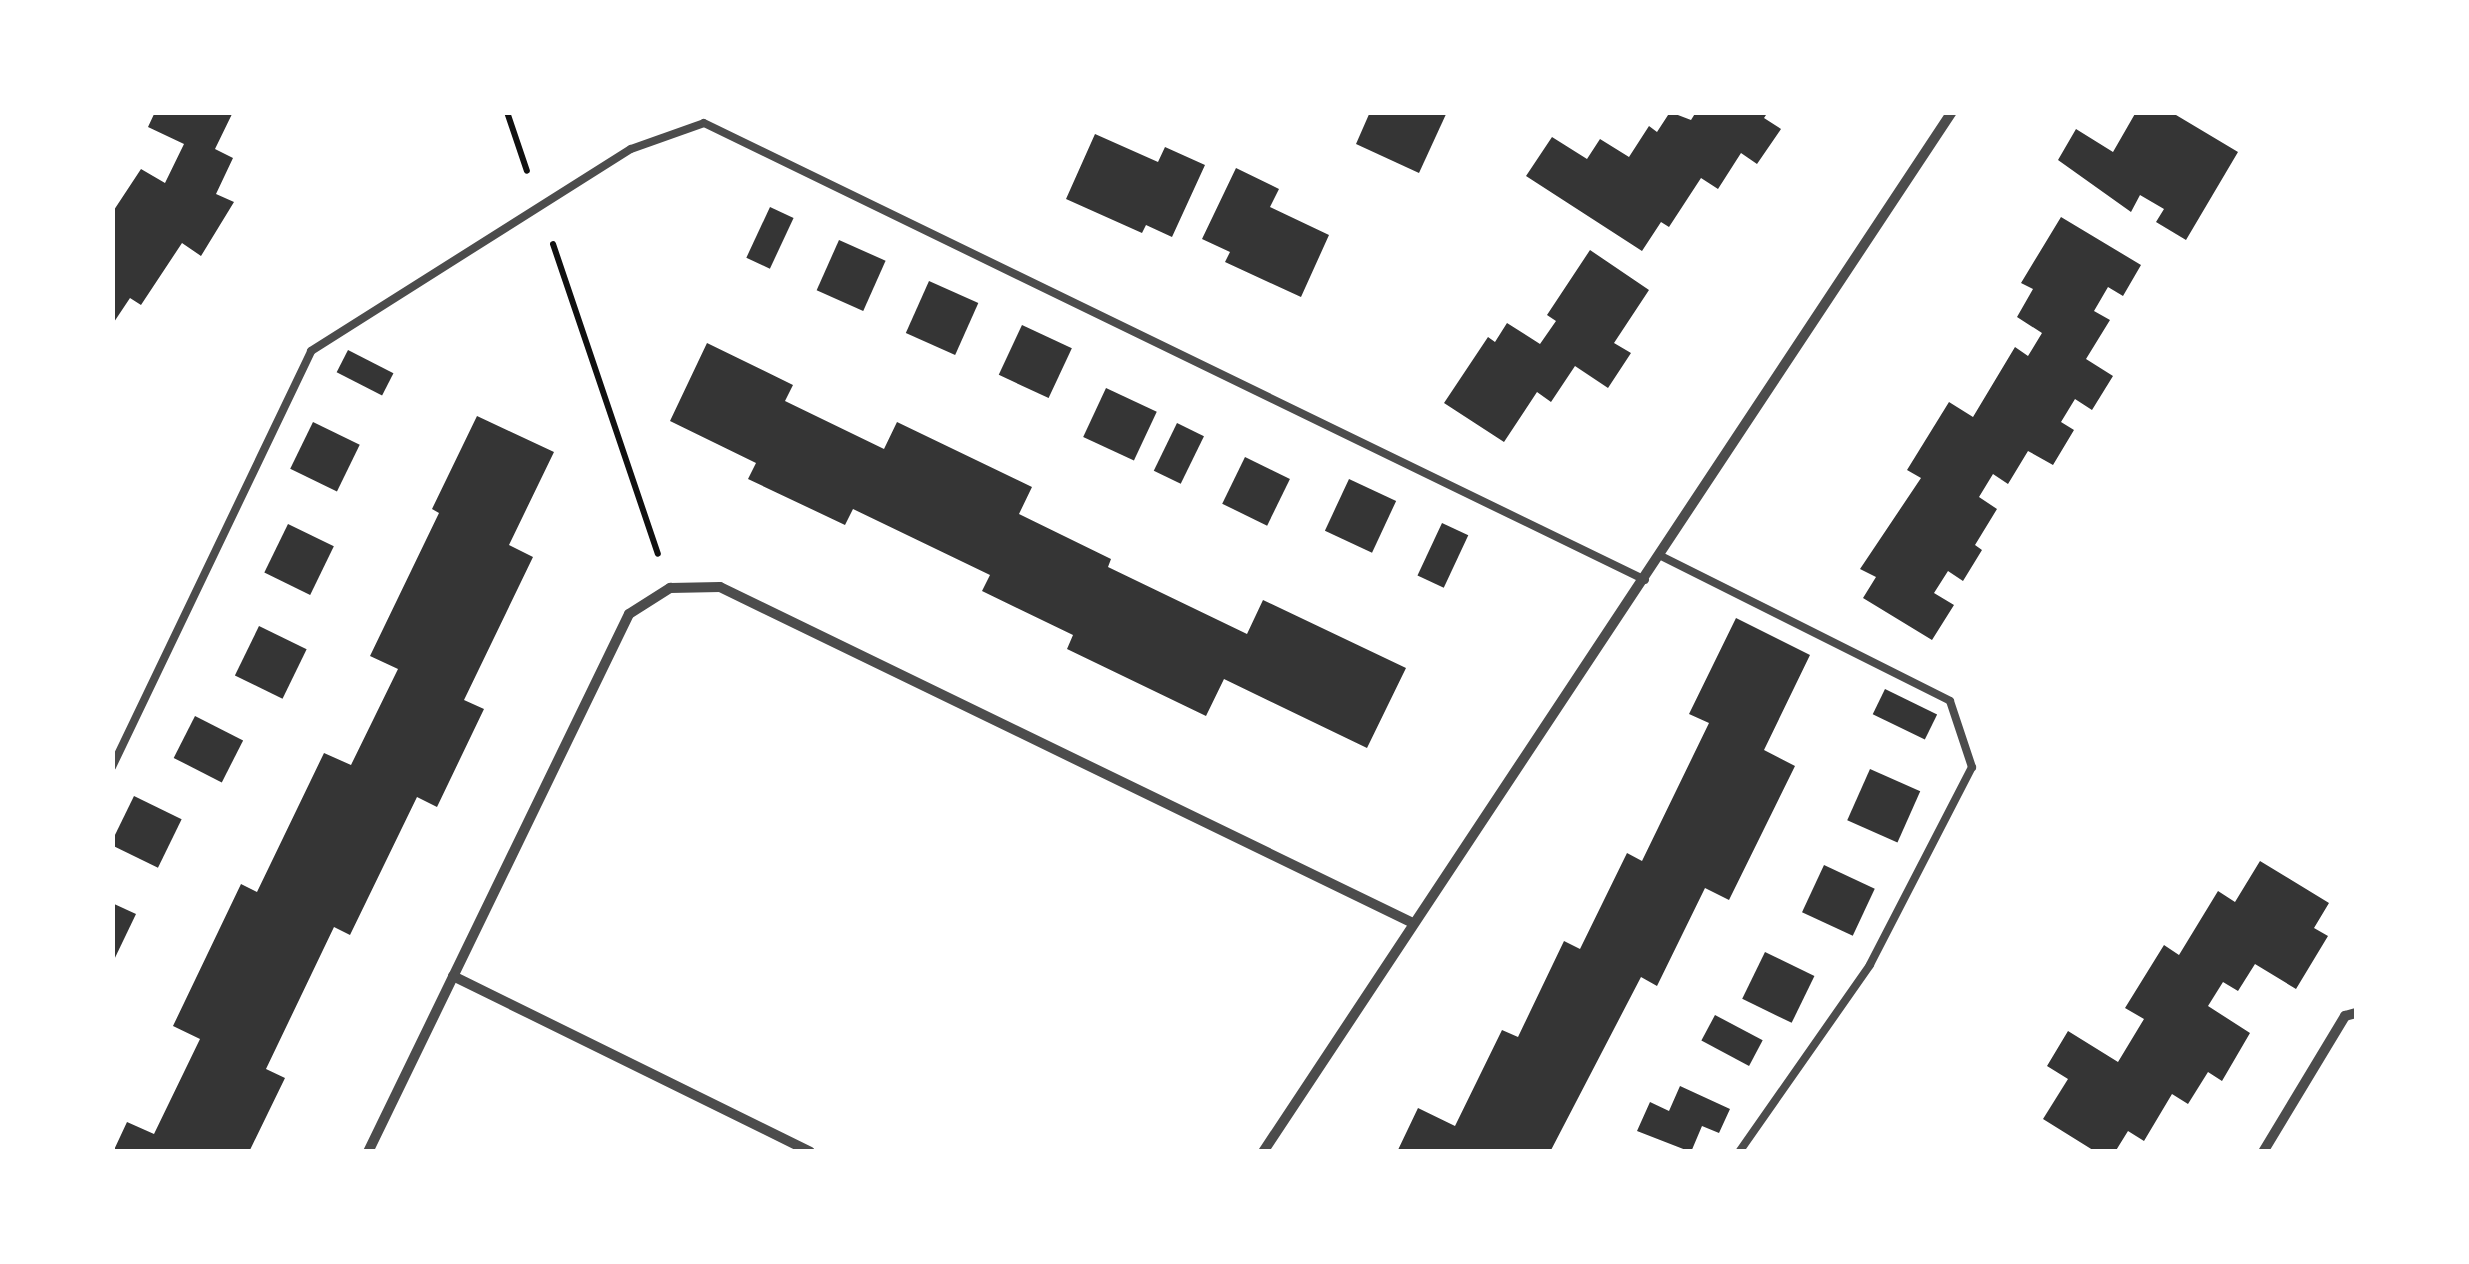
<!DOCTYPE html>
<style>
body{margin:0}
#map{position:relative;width:2469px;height:1264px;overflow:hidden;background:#fff;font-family:"Archivo Narrow",sans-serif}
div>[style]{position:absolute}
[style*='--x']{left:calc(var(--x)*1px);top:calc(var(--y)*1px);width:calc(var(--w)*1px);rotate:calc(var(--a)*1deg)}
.building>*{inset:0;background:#353535;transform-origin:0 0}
.path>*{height:6px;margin:-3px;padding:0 3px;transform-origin:3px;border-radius:3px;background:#111}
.service>*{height:8px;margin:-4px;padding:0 4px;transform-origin:4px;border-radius:4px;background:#4c4c4c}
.minor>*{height:10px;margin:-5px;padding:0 5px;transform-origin:5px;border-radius:5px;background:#4c4c4c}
span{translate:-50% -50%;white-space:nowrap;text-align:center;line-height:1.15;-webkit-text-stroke:9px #fff;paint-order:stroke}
.frame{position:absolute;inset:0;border:115px solid #fff;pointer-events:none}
</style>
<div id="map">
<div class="building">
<div style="clip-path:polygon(155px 112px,233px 112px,215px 149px,233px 158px,216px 194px,234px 202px,201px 256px,182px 243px,141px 305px,130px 298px,112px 325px,112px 213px,141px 169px,165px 183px,184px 144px,148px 127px)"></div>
<div style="clip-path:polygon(1370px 112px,1447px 112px,1419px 173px,1356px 144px)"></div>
<div style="clip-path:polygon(1670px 112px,1691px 120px,1696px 112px,1768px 112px,1764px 118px,1781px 129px,1757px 164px,1741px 153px,1718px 189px,1701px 178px,1669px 227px,1661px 222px,1642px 251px,1526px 176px,1552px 137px,1587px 159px,1600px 139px,1629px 157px,1649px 126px,1657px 132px)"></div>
<div style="clip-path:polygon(2136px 112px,2171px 112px,2238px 152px,2186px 240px,2156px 222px,2164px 209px,2140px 195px,2131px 212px,2058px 160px,2076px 129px,2113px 152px)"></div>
<div style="clip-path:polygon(1095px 134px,1158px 162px,1165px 147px,1205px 165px,1172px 237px,1146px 225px,1142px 233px,1066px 199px)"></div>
<div style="clip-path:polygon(1236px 168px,1279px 189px,1270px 207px,1329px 235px,1301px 297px,1225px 262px,1230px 252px,1202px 239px)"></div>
<div style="left:770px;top:207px;width:26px;height:56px;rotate:25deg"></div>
<div style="clip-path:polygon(2061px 217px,2141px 265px,2123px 296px,2108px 287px,2094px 311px,2110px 320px,2086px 359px,2113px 376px,2092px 410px,2075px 399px,2061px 422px,2074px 430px,2053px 465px,2028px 451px,2008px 484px,1993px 474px,1979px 497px,1997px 509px,1975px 545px,1982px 550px,1963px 581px,1948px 571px,1934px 593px,1954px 605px,1932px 640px,1863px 598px,1876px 577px,1860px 569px,1921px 478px,1907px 470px,1949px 402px,1973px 417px,2015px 347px,2028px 356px,2042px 333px,2017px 317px,2033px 289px,2021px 283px)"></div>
<div style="left:839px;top:240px;width:51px;height:55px;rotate:24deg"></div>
<div style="clip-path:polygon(1590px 250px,1649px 290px,1614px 343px,1631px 353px,1608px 388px,1575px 366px,1551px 402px,1537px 392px,1504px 442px,1444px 403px,1488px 337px,1495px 342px,1507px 323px,1540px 344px,1556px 321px,1547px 315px)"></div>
<div style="left:929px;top:281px;width:54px;height:57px;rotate:24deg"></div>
<div style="left:1022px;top:325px;width:55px;height:55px;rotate:25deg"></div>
<div style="clip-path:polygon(707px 343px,793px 385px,785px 401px,884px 449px,897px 422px,1032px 487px,1019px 514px,1111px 559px,1108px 567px,1247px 634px,1263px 600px,1406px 668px,1367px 748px,1224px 679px,1206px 716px,1067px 649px,1073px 635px,982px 591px,990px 575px,853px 509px,845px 525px,748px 479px,756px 463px,670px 421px)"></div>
<div style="left:348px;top:350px;width:51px;height:25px;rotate:27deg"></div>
<div style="left:1106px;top:388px;width:56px;height:54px;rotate:25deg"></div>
<div style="clip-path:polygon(477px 416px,554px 452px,509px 545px,533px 557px,464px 700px,484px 709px,437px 807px,417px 797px,350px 935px,334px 927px,266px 1069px,285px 1078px,249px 1152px,113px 1152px,127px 1122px,154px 1134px,200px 1039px,173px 1026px,241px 884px,257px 892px,324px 753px,351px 765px,398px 669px,370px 656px,439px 513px,432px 509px)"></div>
<div style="left:313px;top:422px;width:52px;height:52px;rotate:26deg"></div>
<div style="left:1177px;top:423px;width:30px;height:53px;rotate:26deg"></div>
<div style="left:1245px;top:457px;width:50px;height:52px;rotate:26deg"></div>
<div style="left:1349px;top:479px;width:52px;height:57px;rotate:25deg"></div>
<div style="left:1442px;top:523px;width:29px;height:58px;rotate:25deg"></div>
<div style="left:288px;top:524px;width:51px;height:54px;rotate:26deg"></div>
<div style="clip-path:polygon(1736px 618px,1810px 655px,1764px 750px,1795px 766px,1729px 900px,1705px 888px,1657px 986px,1641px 977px,1550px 1152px,1397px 1152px,1418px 1108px,1455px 1126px,1502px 1030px,1518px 1037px,1564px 941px,1580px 949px,1627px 853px,1642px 861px,1709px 723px,1689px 714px)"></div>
<div style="left:259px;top:626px;width:53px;height:55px;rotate:26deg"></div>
<div style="left:1885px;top:689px;width:58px;height:28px;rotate:26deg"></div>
<div style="left:195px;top:716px;width:54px;height:47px;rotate:27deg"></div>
<div style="left:1870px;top:769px;width:55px;height:56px;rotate:24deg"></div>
<div style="left:134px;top:796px;width:53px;height:54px;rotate:26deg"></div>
<div style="clip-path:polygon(2260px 861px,2329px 903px,2314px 928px,2328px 936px,2296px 989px,2255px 964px,2238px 991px,2223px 982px,2208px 1006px,2250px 1033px,2222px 1081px,2208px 1072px,2188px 1104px,2172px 1094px,2144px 1141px,2128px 1131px,2115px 1152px,2096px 1152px,2043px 1119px,2068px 1079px,2047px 1066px,2068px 1031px,2118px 1062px,2144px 1019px,2125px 1008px,2164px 945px,2179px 955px,2218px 891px,2235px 902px)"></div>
<div style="left:1824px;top:865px;width:56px;height:52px;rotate:25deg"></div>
<div style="clip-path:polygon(112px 903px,136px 914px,112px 964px)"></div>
<div style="left:1765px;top:952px;width:55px;height:52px;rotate:26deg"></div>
<div style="left:1715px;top:1015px;width:54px;height:29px;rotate:28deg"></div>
<div style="clip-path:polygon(1680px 1086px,1730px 1109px,1719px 1133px,1702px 1126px,1691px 1152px,1637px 1131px,1650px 1102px,1669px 1111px)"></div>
</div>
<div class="path">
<div style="--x:507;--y:112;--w:62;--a:71.3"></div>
<div style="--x:553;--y:244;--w:327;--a:71.3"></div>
</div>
<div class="service">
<div style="--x:1663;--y:557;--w:321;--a:26.6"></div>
<div style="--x:1950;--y:701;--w:70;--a:71.6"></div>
<div style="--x:1972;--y:767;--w:223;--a:117.3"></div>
<div style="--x:1870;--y:965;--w:228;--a:125"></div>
<div style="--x:112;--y:767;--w:461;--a:-64.4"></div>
<div style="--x:311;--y:351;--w:378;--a:-32.3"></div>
<div style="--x:631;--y:149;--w:77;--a:-19.6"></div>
<div style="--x:704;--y:123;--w:1046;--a:25.9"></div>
</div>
<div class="minor">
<div style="--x:453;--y:976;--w:398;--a:26.2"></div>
<div style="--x:368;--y:1152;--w:598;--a:-64.12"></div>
<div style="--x:629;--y:614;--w:49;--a:-32.4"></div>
<div style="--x:670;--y:588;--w:50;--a:-1.1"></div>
<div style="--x:720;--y:587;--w:770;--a:25.87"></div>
<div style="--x:1263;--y:1152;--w:1248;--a:-56.48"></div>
<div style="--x:2263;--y:1152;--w:159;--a:-58.9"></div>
<div style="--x:2345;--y:1016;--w:11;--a:-15"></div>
</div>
<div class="frame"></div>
</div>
